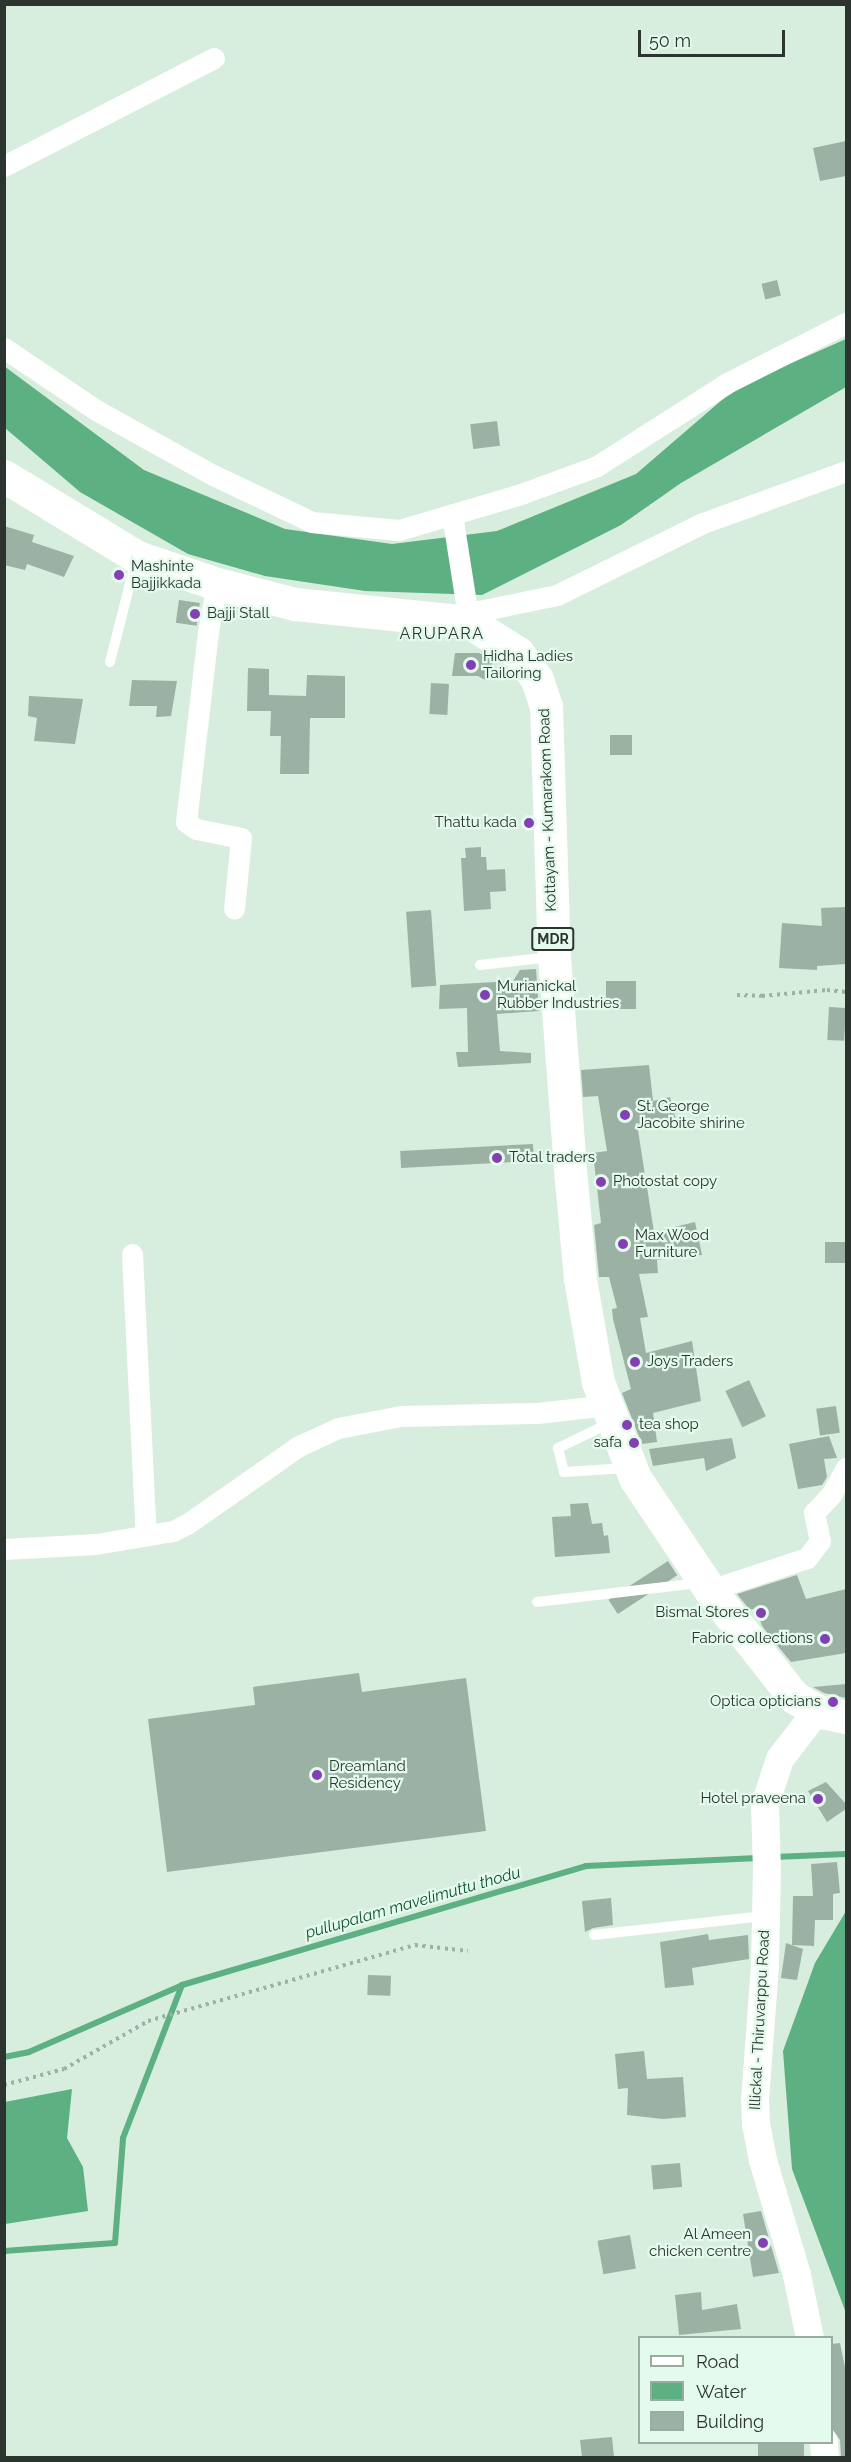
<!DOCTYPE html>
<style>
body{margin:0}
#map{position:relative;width:851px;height:2462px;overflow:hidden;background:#d7edde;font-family:Raleway,sans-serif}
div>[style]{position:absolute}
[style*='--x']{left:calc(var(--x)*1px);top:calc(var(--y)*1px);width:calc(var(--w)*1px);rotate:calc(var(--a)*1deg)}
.water>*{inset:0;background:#5db081}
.stream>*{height:6px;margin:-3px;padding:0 3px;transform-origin:3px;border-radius:3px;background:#5db081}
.building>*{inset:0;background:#9bb1a3;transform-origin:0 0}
.path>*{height:4px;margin-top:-2px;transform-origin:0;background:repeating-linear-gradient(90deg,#9eafa4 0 3px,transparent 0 7.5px)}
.service>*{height:10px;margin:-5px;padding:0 5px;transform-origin:5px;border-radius:5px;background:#fff}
.minor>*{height:21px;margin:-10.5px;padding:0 10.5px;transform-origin:10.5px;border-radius:10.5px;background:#fff}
.secondary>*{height:28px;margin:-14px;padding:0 14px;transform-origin:14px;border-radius:14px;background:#fff}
.primary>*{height:33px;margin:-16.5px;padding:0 16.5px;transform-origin:16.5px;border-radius:16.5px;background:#fff}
.dots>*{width:16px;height:16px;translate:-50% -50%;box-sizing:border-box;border:3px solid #e4faec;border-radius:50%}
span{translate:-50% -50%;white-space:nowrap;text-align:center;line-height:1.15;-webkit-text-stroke:4.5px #e4faec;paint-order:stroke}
.shield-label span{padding:2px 4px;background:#e4faec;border:2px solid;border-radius:4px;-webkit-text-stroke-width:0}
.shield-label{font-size:14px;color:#2c342f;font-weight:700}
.poi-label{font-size:15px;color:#2c342f}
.left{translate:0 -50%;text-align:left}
.right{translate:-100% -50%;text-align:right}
.street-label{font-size:15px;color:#2c342f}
.neighbourhood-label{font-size:16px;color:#2c342f;letter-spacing:1.5px}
.water-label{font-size:16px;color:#0f5031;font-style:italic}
.frame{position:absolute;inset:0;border:6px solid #2c342f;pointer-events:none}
.legend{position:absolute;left:638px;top:2336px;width:195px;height:108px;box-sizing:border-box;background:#e4faec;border:2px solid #9aaba0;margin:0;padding:8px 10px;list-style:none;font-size:18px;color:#2c342f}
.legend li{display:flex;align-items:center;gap:12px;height:30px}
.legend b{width:30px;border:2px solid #9aaba0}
.scale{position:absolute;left:638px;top:30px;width:147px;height:27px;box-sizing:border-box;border:3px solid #2c342f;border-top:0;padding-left:8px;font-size:18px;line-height:21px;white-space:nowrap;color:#2c342f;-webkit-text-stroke:4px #e4faec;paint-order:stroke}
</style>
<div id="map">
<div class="water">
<div style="clip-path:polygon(846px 339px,846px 387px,681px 483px,621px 525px,482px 595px,365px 591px,265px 576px,188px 554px,80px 492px,5px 428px,4px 366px,144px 470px,285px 529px,392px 544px,497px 531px,636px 474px,737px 387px)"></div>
<div style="clip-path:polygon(846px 1911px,846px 2313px,792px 2169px,783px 2051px,815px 1963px)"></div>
<div style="clip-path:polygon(72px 2089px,67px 2138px,83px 2167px,88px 2211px,5px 2224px,5px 2102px)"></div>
</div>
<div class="stream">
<div style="--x:774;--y:1857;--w:72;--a:-2.4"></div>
<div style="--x:4;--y:2057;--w:25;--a:-11"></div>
<div style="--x:29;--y:2052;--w:167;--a:-23.6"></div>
<div style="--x:182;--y:1985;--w:421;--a:-16.4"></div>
<div style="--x:586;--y:1866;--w:172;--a:-2.7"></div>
<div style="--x:4;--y:2251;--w:111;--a:-4.1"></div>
<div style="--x:115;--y:2243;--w:105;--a:-85.6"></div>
<div style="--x:123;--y:2138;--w:164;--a:-68.9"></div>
</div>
<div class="building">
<div style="clip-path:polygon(846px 141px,846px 176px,820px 181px,813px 148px)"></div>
<div style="left:777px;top:280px;width:16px;height:16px;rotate:76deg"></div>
<div style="left:497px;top:421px;width:25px;height:27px;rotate:83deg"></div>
<div style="clip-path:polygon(4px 526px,34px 535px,32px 542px,74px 556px,64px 577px,27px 564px,25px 570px,4px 565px)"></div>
<div style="left:179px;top:600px;width:21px;height:23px;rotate:8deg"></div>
<div style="clip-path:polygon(455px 653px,479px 653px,494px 660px,485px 680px,478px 676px,452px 676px)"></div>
<div style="clip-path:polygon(248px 668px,269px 669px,269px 695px,306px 696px,307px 675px,345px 676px,345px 718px,310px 718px,309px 774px,280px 774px,281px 736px,270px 736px,271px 711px,247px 711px)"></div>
<div style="clip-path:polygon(132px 680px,177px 681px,171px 716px,156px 717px,157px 706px,129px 706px)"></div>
<div style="left:431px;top:683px;width:18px;height:31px;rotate:3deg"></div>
<div style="clip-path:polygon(29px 696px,83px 699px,75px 744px,34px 741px,37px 718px,28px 716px)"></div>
<div style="left:610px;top:735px;width:22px;height:20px"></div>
<div style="clip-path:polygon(481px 847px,481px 857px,486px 857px,487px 870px,505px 869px,506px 891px,490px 892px,491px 909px,464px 911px,461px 858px,466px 858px,465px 848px)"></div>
<div style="clip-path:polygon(846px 907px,846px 964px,817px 966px,817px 970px,779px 968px,782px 923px,822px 926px,821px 908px)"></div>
<div style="left:431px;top:910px;width:76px;height:25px;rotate:86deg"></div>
<div style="clip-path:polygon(536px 969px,539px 1011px,497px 1014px,500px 1051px,531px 1053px,531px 1063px,458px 1067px,456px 1052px,468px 1052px,467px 1008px,439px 1009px,440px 985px,513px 981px,520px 970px)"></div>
<div style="left:606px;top:981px;width:30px;height:28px"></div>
<div style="left:829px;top:1007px;width:17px;height:33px;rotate:3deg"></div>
<div style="clip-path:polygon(649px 1065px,653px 1101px,670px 1097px,676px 1120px,637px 1124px,654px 1232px,695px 1222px,702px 1255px,657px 1260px,658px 1273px,639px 1274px,648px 1317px,640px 1318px,646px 1353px,692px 1341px,701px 1401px,653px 1413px,657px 1442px,642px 1444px,622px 1393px,631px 1389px,613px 1319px,612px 1309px,617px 1308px,609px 1277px,599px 1277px,594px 1225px,601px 1223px,593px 1153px,607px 1151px,598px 1096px,583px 1097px,581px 1070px)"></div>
<div style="left:533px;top:1144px;width:17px;height:133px;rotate:87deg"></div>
<div style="left:846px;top:1242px;width:21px;height:21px;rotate:90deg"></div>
<div style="left:749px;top:1380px;width:40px;height:26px;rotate:65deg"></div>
<div style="left:836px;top:1406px;width:27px;height:20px;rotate:82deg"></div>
<div style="clip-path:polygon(829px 1436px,837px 1458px,824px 1459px,827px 1477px,822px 1485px,798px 1489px,789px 1444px)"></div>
<div style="clip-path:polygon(732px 1438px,736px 1458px,706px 1471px,704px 1458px,653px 1466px,649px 1449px)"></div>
<div style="clip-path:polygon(588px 1503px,592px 1524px,602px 1523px,604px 1536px,608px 1535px,610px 1553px,555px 1557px,552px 1517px,571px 1516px,570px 1504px)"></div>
<div style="left:668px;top:1561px;width:17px;height:71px;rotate:57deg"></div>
<div style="clip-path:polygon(797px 1575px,806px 1599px,846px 1589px,846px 1653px,791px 1662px,776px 1644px,775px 1635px,770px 1636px,762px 1626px,756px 1608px,750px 1610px,737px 1594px)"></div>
<div style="clip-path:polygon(359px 1673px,362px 1692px,466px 1678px,486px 1831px,167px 1872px,148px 1719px,255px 1705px,253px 1687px)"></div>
<div style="clip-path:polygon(846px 1684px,846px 1698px,824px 1693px,813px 1687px)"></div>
<div style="clip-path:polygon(826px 1782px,846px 1804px,846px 1809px,827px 1822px,808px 1791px)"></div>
<div style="clip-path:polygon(837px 1862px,840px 1893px,833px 1894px,833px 1920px,815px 1920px,814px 1946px,792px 1945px,793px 1896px,813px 1896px,811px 1864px)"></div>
<div style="clip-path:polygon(611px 1898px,613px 1925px,593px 1928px,585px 1932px,582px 1901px)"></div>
<div style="clip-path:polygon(708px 1934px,709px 1940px,748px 1935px,749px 1959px,692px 1968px,694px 1985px,665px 1988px,660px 1942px)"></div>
<div style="clip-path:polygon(786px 1943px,803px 1949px,797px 1980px,781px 1978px)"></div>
<div style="left:368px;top:1975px;width:23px;height:20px;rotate:2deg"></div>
<div style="clip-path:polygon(644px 2051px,647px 2079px,683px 2077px,686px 2117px,663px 2119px,627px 2115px,628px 2088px,618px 2089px,615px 2054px)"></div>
<div style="left:680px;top:2163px;width:24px;height:29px;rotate:85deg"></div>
<div style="clip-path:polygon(761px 2211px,779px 2273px,753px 2277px,743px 2214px)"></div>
<div style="left:630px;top:2235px;width:34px;height:33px;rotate:80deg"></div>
<div style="clip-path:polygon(701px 2292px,702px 2310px,737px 2304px,741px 2329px,679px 2335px,675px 2295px)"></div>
<div style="clip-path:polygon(840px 2343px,846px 2372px,846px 2457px,841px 2457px,840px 2440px,831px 2427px,831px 2344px)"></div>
<div style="clip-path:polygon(612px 2437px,614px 2457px,582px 2457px,580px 2440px)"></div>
<div style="left:758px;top:2442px;width:46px;height:15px"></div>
</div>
<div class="path">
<div style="--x:737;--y:995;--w:25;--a:2"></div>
<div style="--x:762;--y:996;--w:65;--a:-5.3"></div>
<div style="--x:827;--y:990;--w:19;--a:6"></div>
<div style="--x:4;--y:2085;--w:62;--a:-14.9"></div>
<div style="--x:64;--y:2069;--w:97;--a:-29.7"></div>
<div style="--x:148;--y:2021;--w:278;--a:-15.9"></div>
<div style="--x:415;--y:1945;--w:53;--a:6.5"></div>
</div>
<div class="service">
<div style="--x:110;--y:662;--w:105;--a:-75.7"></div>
<div style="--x:480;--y:965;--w:71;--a:-6.4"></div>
<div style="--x:610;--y:1423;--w:58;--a:154.3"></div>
<div style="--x:558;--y:1448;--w:25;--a:76"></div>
<div style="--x:564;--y:1472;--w:64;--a:-3.6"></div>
<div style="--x:537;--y:1602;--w:163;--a:-6.7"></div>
<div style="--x:594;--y:1935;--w:171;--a:-6.4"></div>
</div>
<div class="minor">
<div style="--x:4;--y:166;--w:236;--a:-27.2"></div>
<div style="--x:4;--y:348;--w:111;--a:34"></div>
<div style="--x:96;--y:410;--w:134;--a:29.1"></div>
<div style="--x:213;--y:475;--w:110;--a:25.4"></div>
<div style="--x:312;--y:522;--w:87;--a:5.3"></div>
<div style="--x:399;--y:530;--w:127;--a:-16.4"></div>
<div style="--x:521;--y:494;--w:81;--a:-20.2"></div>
<div style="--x:597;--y:466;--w:156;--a:-32.5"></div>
<div style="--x:729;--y:382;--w:131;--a:-26.8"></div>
<div style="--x:452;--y:514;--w:109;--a:81.1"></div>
<div style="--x:217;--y:584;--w:49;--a:100.6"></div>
<div style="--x:208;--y:632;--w:191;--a:96.6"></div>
<div style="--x:186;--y:822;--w:12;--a:35"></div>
<div style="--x:196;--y:829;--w:46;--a:11.3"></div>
<div style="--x:241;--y:838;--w:71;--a:95.6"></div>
<div style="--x:469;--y:622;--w:15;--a:-48"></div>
<div style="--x:479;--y:611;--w:80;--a:-11.6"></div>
<div style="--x:557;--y:595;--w:163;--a:-26.3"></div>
<div style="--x:703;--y:523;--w:152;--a:-20"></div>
<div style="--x:132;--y:1254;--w:282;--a:87.2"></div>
<div style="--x:4;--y:1549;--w:92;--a:-3.1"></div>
<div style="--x:96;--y:1544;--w:78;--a:-9.6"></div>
<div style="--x:173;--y:1531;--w:16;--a:-27"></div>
<div style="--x:187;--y:1524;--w:136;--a:-34.9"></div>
<div style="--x:299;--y:1446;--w:43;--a:-24.8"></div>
<div style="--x:338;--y:1428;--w:64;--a:-10.8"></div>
<div style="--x:401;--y:1416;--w:136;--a:-1.3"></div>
<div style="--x:537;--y:1413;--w:71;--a:-6.4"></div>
<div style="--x:710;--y:1590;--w:102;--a:-18.3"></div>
<div style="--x:807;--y:1558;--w:21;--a:-53"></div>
<div style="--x:820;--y:1541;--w:29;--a:-102"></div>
<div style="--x:814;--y:1513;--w:25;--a:-47"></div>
<div style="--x:831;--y:1495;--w:31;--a:-61"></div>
</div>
<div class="secondary">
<div style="--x:810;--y:2338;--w:64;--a:-101.7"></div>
<div style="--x:797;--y:2275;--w:120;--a:-106.5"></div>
<div style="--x:763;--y:2160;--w:37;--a:-101"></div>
<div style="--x:756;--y:2124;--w:23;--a:-92"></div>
<div style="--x:755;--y:2101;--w:135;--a:-85.8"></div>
<div style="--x:765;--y:1966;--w:95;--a:-88.8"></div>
<div style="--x:767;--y:1871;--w:66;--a:-91.7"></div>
<div style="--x:765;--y:1805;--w:48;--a:-71.9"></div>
<div style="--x:780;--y:1759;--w:61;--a:-52.4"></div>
<div style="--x:824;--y:2442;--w:16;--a:86"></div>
</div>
<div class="primary">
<div style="--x:4;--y:476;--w:156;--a:31.3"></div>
<div style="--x:137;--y:557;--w:84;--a:18.6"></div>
<div style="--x:217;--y:584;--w:81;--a:14.4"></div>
<div style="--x:295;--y:604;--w:175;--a:5.9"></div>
<div style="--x:469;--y:622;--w:58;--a:32.3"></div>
<div style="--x:518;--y:653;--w:32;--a:54"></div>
<div style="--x:537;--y:679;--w:28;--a:72"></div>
<div style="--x:546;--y:706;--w:250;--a:88.2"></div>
<div style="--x:554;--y:956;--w:225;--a:85.7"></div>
<div style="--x:571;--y:1180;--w:99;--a:84.8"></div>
<div style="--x:580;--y:1279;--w:105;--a:80.1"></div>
<div style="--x:598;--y:1382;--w:103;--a:68.9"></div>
<div style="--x:635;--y:1478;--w:135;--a:56.2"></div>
<div style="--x:710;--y:1590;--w:136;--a:51.9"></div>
<div style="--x:794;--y:1697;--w:27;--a:31"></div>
<div style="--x:817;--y:1711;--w:30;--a:12"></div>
</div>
<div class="dots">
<div style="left:119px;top:575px;background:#8240b4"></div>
<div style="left:195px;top:614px;background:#8240b4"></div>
<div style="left:471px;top:665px;background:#8240b4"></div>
<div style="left:529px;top:823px;background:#8240b4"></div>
<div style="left:485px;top:995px;background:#8240b4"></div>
<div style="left:625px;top:1115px;background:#8240b4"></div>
<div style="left:497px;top:1158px;background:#8240b4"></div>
<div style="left:601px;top:1182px;background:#8240b4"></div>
<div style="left:623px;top:1244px;background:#8240b4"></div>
<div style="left:635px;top:1362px;background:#8240b4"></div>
<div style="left:627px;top:1425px;background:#8240b4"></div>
<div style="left:634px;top:1443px;background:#8240b4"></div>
<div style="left:761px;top:1613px;background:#8240b4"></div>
<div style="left:825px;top:1639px;background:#8240b4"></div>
<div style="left:833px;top:1702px;background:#8240b4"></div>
<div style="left:317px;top:1775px;background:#8240b4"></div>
<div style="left:818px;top:1799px;background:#8240b4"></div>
<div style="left:763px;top:2243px;background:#8240b4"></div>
</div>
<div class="shield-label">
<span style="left:553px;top:939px">MDR</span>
</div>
<div class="poi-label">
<span class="left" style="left:131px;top:575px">Mashinte<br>Bajjikkada</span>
<span class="left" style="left:207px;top:614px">Bajji Stall</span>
<span class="left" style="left:483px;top:665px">Hidha Ladies<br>Tailoring</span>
<span class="right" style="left:517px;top:823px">Thattu kada</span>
<span class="left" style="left:497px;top:995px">Murianickal<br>Rubber Industries</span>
<span class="left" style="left:637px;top:1115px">St. George<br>Jacobite shirine</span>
<span class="left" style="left:509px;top:1158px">Total traders</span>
<span class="left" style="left:613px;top:1182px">Photostat copy</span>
<span class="left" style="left:635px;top:1244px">Max Wood<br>Furniture</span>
<span class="left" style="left:647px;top:1362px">Joys Traders</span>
<span class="left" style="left:639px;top:1425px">tea shop</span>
<span class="right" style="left:622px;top:1443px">safa</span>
<span class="right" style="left:749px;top:1613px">Bismal Stores</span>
<span class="right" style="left:813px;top:1639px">Fabric collections</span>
<span class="right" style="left:821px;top:1702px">Optica opticians</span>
<span class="left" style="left:329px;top:1775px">Dreamland<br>Residency</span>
<span class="right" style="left:806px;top:1799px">Hotel praveena</span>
<span class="right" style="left:751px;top:2243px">Al Ameen<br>chicken centre</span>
</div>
<div class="street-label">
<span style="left:548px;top:810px;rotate:-92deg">Kottayam - Kumarakom Road</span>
<span style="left:760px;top:2020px;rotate:-87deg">Illickal - Thiruvarppu Road</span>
</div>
<div class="neighbourhood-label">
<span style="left:442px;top:634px">ARUPARA</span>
</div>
<div class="water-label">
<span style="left:413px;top:1903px;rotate:-16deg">pullupalam mavelimuttu thodu</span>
</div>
<div class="frame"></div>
<ul class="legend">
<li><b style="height:8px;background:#fff"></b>Road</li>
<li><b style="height:16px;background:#5db081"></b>Water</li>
<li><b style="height:16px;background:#9bb1a3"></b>Building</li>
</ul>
<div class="scale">50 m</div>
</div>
